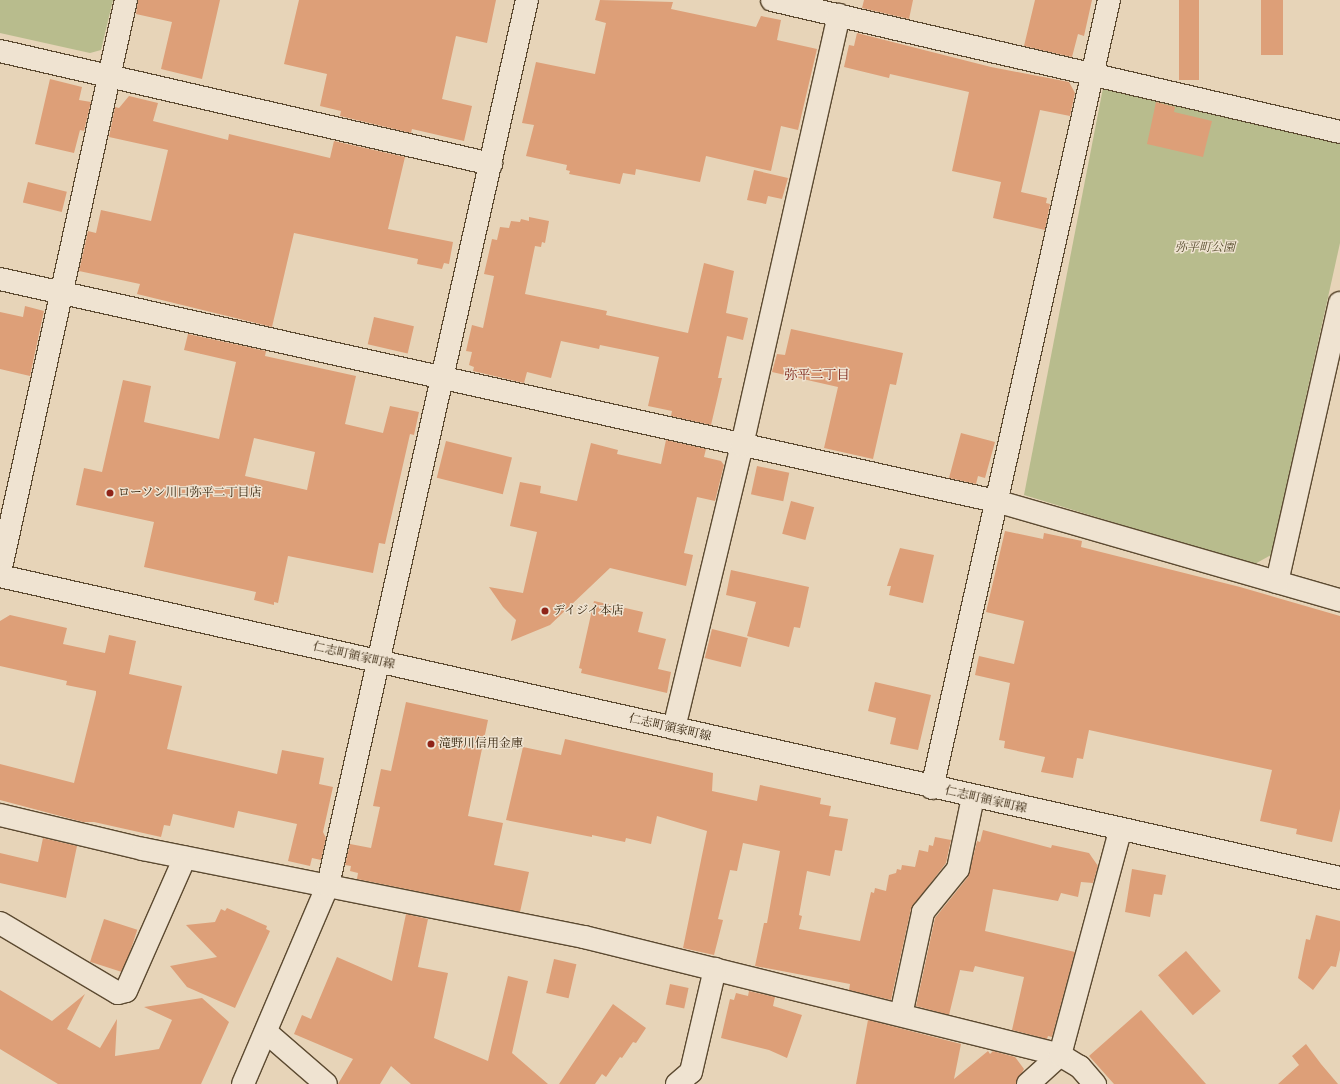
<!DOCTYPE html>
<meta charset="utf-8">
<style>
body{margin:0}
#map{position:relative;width:1340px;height:1084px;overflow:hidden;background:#e7d4b8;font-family:"IM FELL English","Noto Serif JP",serif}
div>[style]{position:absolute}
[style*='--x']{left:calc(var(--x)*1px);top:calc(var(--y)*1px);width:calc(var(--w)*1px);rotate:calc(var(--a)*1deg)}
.green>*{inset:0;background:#b8bc8d}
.building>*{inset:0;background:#dd9f78;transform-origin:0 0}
.roads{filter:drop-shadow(1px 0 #5c4a31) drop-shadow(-1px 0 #5c4a31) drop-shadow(0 1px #5c4a31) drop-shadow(0 -1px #5c4a31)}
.minor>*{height:22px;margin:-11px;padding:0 11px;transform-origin:11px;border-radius:11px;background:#efe3d1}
.tertiary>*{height:22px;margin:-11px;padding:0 11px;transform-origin:11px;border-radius:11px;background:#efe3d1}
.dots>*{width:11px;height:11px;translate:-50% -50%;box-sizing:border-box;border:2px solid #efe3d1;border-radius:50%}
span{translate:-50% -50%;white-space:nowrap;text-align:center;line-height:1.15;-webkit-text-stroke:3px #efe3d1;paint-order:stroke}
.park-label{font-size:12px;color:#574c2d;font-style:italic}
.poi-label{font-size:12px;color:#2e1c04}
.left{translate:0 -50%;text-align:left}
.street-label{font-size:12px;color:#2e1c04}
.neighbourhood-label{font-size:13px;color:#7a1f14}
</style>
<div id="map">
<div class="green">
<div style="clip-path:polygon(0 0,113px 0,101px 50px,90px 53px,0 33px)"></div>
<div style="clip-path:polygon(1103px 88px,1340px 142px,1340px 243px,1271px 555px,1253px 565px,1024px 495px)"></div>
</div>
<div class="building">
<div style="clip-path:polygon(138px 0,220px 0,202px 79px,161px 69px,172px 22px,136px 14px)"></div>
<div style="clip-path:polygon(299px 0,496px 0,487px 43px,456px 36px,442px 99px,472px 106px,464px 141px,412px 129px,411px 133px,340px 116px,341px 111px,320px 106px,327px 74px,284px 64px)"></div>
<div style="clip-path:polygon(600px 0,673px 2px,671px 9px,756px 27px,761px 16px,781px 20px,777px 40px,817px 49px,798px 130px,781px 126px,771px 171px,706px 156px,700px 182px,636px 169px,635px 175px,623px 173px,620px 184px,569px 174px,570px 171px,566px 170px,567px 165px,526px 156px,534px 125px,522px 123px,536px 62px,595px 74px,606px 23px,595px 20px)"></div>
<div style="clip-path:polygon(864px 0,913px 0,909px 19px,862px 8px)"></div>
<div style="clip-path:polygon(1035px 0,1092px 0,1084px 36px,1078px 34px,1072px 57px,1024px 46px)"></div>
<div style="left:1179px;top:0;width:20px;height:80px"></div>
<div style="left:1261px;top:0;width:22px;height:55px"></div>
<div style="clip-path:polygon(857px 33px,991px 67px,1069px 82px,1075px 93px,1070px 116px,1040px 110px,1021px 192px,1047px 198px,1046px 203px,1050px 204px,1045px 230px,993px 218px,1001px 182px,952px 171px,969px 92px,890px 74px,889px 78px,844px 67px,849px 45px,854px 46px)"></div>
<div style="clip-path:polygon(50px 79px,82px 87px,79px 100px,91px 102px,84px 131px,80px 130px,74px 153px,35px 144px)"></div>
<div style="clip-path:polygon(129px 96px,158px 103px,153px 121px,228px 140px,229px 134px,330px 158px,334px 141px,405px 157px,388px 229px,453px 242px,449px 264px,444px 263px,442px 269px,417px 264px,418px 259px,294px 233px,272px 327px,137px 294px,140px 284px,79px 271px,88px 231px,96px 233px,101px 210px,151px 221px,168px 150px,109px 137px,115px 107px,119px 108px)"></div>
<div style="clip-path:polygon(1156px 102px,1175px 107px,1174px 112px,1212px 121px,1203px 157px,1147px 144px)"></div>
<div style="clip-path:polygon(754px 170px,788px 178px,782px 199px,768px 196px,766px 204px,747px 200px)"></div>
<div style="left:28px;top:182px;width:40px;height:21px;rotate:14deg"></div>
<div style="clip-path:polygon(529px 217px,549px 221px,545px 243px,542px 242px,541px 247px,535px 246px,525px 294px,607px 311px,606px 315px,688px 333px,704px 263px,734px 271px,726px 313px,748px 318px,743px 340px,727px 336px,718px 378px,722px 378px,711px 425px,671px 416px,672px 411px,648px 406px,659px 357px,600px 345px,599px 349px,561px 341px,551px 378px,527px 372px,524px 383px,473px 371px,474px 367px,469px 365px,472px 352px,466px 351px,472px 325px,483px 328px,494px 276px,484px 274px,492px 239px,497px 240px,500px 227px,509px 228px,511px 221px,520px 222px,521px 219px,529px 221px)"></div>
<div style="clip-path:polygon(25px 306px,44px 311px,30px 376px,0 369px,0 312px,23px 317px)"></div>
<div style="left:374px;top:317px;width:41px;height:28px;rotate:13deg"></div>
<div style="clip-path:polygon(791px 329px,903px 353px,896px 385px,890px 384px,873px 459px,824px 448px,838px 387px,772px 372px,777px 354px,785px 355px)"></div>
<div style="clip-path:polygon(evenodd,188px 334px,266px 351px,265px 356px,356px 376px,345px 424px,383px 433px,390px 406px,419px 412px,414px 435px,410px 434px,385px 544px,379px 543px,373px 573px,288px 556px,278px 603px,274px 602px,274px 605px,254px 600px,256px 592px,144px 567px,154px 522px,76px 505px,84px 468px,102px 472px,123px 380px,151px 386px,144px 422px,219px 439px,236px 362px,184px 350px,188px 334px,254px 438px,315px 452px,307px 490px,245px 476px,254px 438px)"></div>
<div style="clip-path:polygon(961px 433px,995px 442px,985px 478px,978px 476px,976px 484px,949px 478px)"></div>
<div style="clip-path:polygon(666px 440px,706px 449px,704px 457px,721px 461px,724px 465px,715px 501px,697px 497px,684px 553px,693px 555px,686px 586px,610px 568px,550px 625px,511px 641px,516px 620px,503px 607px,489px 587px,523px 593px,537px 532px,510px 526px,520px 482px,541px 486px,540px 493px,577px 501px,591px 443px,618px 450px,617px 454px,661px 464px)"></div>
<div style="left:446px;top:441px;width:68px;height:38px;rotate:14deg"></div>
<div style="left:757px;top:466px;width:33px;height:29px;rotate:12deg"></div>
<div style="left:791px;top:501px;width:24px;height:34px;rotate:15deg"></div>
<div style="clip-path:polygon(1005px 531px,1043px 539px,1044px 533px,1082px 541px,1081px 547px,1240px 587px,1340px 616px,1340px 809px,1332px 842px,1296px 834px,1297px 829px,1260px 821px,1272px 770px,1089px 730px,1083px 759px,1077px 758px,1073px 778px,1041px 772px,1045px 757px,1004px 748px,1005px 741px,999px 740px,1010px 683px,975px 675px,979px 656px,1014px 664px,1024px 621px,986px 612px)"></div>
<div style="clip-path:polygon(900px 548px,934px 555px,923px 603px,889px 595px,891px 586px,887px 586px)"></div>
<div style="clip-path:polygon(731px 570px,809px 587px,800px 628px,794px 627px,789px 647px,747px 636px,756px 602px,726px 595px)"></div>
<div style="clip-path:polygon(594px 601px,643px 612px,638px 632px,666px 639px,658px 669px,671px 672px,667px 693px,581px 673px,582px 669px,579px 668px)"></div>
<div style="clip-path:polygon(10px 615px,67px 628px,63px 644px,105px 653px,109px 635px,136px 641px,129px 674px,182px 686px,167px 749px,277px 774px,282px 750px,324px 758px,319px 784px,333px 787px,323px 832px,326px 838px,321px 860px,312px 858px,310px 866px,288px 861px,297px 824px,238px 811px,234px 828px,173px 814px,170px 826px,164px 825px,161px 837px,94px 822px,83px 822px,0 800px,0 764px,74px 783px,96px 694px,96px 691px,66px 685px,67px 681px,0 666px,0 621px)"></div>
<div style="left:712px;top:629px;width:37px;height:30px;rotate:14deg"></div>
<div style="clip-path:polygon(875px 682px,931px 695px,918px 750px,890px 744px,896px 718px,868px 711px)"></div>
<div style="clip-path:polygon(406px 702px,488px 720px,468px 816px,503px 823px,494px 865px,529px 872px,520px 912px,357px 879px,358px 873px,350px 871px,351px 866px,345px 865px,350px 844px,371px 848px,380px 807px,373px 806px,381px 769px,391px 771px)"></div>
<div style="clip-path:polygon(565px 739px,713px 773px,712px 791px,757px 801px,760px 785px,821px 798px,820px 804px,831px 806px,829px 816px,848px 819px,842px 851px,835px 850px,830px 876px,807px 871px,799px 915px,802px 916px,799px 929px,860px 941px,871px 892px,874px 893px,875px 888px,886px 891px,889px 875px,896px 873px,897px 869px,901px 870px,902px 865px,915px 867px,919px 850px,928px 852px,929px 845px,933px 846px,935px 837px,951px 840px,946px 863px,911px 909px,891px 1000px,849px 990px,850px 984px,755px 966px,764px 923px,767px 923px,780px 851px,743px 843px,737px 871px,730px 870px,718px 919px,723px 920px,714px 955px,683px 948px,707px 831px,657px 816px,651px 844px,626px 838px,625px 842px,592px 835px,592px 837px,506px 820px,523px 747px,561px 755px)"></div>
<div style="clip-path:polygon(983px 830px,1051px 848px,1052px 845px,1089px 853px,1098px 866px,1093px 883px,1081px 882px,1078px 897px,1061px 893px,1058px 901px,993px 889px,985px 931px,1075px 952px,1052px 1037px,1048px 1036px,1047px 1039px,1012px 1030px,1024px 977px,975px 966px,973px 972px,960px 970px,949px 1015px,916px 1006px,935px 918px,968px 877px,977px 841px,980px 842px)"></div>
<div style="clip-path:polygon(43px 838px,77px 846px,66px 898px,0 883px,0 853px,38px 862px)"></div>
<div style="clip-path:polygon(1132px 869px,1166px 875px,1162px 895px,1154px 894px,1150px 917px,1125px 912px)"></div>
<div style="clip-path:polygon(227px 908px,267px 926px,266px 929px,270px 931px,235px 1008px,187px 987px,170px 966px,217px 957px,186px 925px,215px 922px,221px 909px,225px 911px)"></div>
<div style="clip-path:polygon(406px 914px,428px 919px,418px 967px,448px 973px,434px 1038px,488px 1061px,508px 976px,528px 981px,512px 1053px,548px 1084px,411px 1084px,391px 1066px,380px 1084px,338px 1084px,353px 1059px,294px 1034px,302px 1015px,311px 1019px,337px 957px,392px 981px)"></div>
<div style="clip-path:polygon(1316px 915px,1340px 921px,1340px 950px,1336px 967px,1331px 966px,1313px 990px,1298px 978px,1306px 939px,1310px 940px)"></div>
<div style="left:104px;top:919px;width:35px;height:45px;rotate:18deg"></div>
<div style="left:1186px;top:951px;width:53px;height:37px;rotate:49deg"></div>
<div style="left:554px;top:959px;width:23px;height:35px;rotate:13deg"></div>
<div style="left:670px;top:984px;width:19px;height:21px;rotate:12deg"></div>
<div style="clip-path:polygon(0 990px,52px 1021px,85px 994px,67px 1029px,100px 1048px,117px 1019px,115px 1056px,159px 1049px,172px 1020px,144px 1007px,202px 998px,229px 1022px,201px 1084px,58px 1084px,0 1049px)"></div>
<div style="clip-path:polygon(749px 991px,775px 997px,773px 1006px,802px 1015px,787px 1058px,769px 1050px,721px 1038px,730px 999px,734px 1000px,736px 993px,748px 996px)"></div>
<div style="clip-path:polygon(613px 1004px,646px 1028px,636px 1043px,633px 1042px,622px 1058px,620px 1057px,606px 1077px,602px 1074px,595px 1084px,559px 1084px)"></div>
<div style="clip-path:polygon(1141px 1010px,1160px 1032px,1206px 1084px,1114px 1084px,1089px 1056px)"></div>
<div style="clip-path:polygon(868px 1020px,961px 1044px,954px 1079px,988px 1051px,990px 1054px,993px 1051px,1015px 1057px,1024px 1069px,1016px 1084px,856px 1084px)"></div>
<div style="clip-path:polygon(1306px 1044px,1321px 1064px,1338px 1084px,1278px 1084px,1299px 1065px,1292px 1056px)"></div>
</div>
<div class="roads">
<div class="minor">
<div style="--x:772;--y:0;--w:583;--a:13.08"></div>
<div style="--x:0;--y:51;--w:504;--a:12.96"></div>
<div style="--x:0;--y:279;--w:1020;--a:12.57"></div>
<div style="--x:996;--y:501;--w:358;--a:16.1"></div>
<div style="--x:0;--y:572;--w:586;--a:-77.58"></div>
<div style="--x:1277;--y:582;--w:286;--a:-77.3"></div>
<div style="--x:674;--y:728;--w:291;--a:-76.5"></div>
<div style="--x:742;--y:445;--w:441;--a:-77.3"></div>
<div style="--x:932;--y:788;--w:808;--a:-77.34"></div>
<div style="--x:0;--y:815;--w:147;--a:13.4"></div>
<div style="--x:143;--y:849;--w:450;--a:11.3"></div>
<div style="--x:584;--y:937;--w:490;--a:13.9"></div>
<div style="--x:1060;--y:1055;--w:23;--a:31"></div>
<div style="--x:1080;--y:1067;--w:23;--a:49"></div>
<div style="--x:0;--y:923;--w:137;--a:30.7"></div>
<div style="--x:118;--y:993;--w:8;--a:-14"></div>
<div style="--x:126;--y:991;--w:146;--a:-66.2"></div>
<div style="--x:901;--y:1015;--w:105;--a:-77.9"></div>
<div style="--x:923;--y:912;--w:55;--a:-50.9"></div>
<div style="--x:958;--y:869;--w:74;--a:-78.2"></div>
<div style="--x:266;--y:1032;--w:79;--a:40.9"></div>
<div style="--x:243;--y:1084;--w:216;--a:-66.9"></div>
<div style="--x:328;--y:885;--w:907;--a:-77.33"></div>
<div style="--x:677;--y:1084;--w:18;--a:-41"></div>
<div style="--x:691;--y:1072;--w:106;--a:-76.9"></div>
<div style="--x:1028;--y:1084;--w:43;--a:-42.2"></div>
<div style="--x:1060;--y:1055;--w:232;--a:-75"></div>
</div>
<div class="tertiary">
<div style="--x:0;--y:576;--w:1374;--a:12.7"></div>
</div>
</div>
<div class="dots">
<div style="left:110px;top:493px;background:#8f2418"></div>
<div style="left:545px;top:611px;background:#8f2418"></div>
<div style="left:431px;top:744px;background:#8f2418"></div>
</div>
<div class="park-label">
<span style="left:1205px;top:248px">弥平町公園</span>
</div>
<div class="poi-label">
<span class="left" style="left:118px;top:493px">ローソン川口弥平二丁目店</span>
<span class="left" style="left:553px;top:611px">デイジイ本店</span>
<span class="left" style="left:439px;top:744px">滝野川信用金庫</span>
</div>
<div class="street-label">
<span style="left:354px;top:656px;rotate:13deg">仁志町領家町線</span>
<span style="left:670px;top:728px;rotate:13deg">仁志町領家町線</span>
<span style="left:986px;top:800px;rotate:13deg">仁志町領家町線</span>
</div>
<div class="neighbourhood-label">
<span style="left:817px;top:376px">弥平二丁目</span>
</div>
</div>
